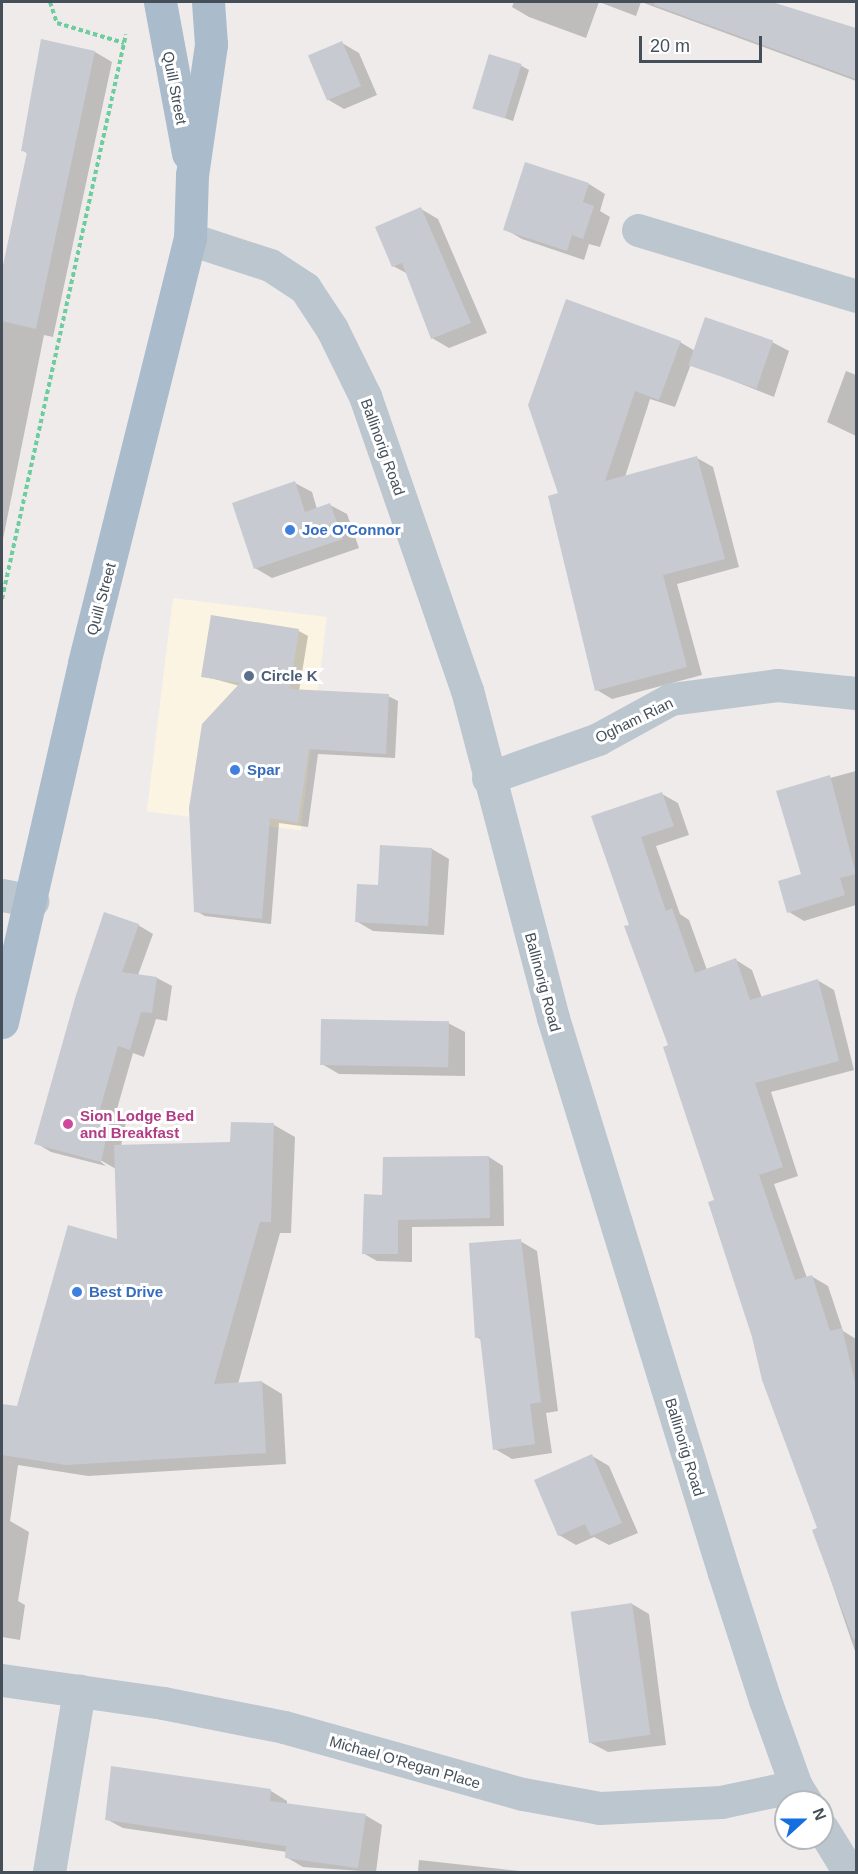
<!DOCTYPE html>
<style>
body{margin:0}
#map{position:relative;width:858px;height:1874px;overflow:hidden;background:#efebeb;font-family:Arial,sans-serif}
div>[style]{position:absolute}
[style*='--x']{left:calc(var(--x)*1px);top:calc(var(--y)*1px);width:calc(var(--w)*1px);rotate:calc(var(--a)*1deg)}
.commercial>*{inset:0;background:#fcf4e2;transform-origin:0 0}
.shadow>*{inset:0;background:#0003}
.building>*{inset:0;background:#c8cad1;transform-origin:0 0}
.path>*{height:4px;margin-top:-2px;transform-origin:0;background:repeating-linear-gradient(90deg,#6ecd9e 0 4.5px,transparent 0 7.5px)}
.minor>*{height:33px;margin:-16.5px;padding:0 16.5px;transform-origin:16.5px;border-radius:16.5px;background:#bcc6cf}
.major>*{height:33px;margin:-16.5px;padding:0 16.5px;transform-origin:16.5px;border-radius:16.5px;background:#abc}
.dots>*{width:16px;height:16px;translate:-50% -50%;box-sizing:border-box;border:3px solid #fff;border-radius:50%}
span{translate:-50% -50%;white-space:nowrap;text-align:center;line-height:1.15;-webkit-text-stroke:6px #fff;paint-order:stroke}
.street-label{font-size:15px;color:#444f59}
.shop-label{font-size:15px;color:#366cbe;font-weight:700}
.left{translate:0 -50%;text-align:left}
.service-label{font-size:15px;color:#4e5e75;font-weight:700}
.hotel-label{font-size:15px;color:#b23c85;font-weight:700}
.frame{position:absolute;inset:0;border:3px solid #444f59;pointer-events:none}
.north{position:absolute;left:774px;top:1790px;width:60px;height:60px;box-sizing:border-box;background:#fff;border:2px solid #b4b9bd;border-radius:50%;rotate:69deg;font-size:16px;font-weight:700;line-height:24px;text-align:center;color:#444f59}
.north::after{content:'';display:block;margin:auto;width:21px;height:27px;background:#146ee0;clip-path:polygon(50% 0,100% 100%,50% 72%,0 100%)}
.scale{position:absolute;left:639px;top:36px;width:123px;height:27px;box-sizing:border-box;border:3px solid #444f59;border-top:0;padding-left:8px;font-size:18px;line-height:21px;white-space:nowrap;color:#444f59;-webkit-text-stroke:4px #fff;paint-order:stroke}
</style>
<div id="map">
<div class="commercial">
<div style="left:173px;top:598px;width:155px;height:215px;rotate:7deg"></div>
</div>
<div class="shadow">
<div style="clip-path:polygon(514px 2px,742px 2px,758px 8px,760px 2px,767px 2px,856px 30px,856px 81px,641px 2px,636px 16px,599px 2px,586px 38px,529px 17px,512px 7px)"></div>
<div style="clip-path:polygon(42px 41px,95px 52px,112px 62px,53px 337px,44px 335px,2px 544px,2px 282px,28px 154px,22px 150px)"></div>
<div style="clip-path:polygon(342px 43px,359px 53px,377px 95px,344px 109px,327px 99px)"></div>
<div style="clip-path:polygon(520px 65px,529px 70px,513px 121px,474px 107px)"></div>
<div style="clip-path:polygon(589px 184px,605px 194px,600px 211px,610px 217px,600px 247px,589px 244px,584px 260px,522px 239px,505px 229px)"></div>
<div style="clip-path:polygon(421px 209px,438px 219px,487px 333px,449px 348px,432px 338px,408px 274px,393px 266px)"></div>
<div style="clip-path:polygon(680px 342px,695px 351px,772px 342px,789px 351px,774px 397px,691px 364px,675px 407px,650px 399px,625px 477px,697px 458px,713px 467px,739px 567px,677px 584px,702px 675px,612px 699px,597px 690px,560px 494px,530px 405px)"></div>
<div style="clip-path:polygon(846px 371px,856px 375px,856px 436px,827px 422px)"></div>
<div style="clip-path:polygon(295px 483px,312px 492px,317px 509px,330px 505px,347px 514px,359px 548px,272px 578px,255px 568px)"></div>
<div style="clip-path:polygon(299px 631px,308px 636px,299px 691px,388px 696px,398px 701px,395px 758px,318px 754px,308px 827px,279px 823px,271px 924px,205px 916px,196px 911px,240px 686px,203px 676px)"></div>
<div style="clip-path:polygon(856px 771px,856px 905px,804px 921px,789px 912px,802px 875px,778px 792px)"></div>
<div style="clip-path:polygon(662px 794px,678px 803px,689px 835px,656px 846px,680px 914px,689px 920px,707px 970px,736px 960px,752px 970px,762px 998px,817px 980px,834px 990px,854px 1070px,771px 1092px,798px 1176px,774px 1184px,807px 1278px,811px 1276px,828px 1286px,843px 1331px,856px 1339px,856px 1654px,814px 1531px,819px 1529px,670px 1046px,593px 817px)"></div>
<div style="clip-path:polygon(432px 849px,449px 859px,444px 935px,373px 931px,356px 921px,379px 887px)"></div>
<div style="clip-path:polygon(138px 925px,153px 934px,138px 975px,157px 978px,172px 986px,167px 1021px,156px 1019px,144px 1057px,133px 1053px,115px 1116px,126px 1122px,121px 1146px,232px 1144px,274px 1125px,295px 1137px,291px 1233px,280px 1233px,238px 1384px,262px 1382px,282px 1394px,286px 1464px,88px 1476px,18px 1465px,10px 1521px,29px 1532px,18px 1601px,25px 1605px,20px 1640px,2px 1637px,2px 1405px,18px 1408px,118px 1241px,116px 1169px,95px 1157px,106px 1166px,51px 1152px,36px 1143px)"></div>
<div style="clip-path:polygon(448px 1023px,465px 1032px,465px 1076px,339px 1074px,322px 1064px)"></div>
<div style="clip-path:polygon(489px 1157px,503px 1166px,504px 1226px,412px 1227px,412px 1262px,377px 1261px,363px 1253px,384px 1196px,384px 1159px)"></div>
<div style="clip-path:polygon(520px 1241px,537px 1251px,558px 1411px,546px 1413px,552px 1453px,512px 1459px,495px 1449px,481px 1340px,477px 1337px)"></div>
<div style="clip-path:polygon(592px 1456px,609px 1466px,638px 1533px,609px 1545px,594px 1537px,576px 1545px,559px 1535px)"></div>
<div style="clip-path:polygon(632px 1604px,649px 1614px,666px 1745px,608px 1752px,591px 1743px)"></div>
<div style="clip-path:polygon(271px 1791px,287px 1801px,287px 1805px,365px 1815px,382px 1825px,376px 1872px,303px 1867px,286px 1857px,287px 1852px,123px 1828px,106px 1819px)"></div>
<div style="clip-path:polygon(419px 1860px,529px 1872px,418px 1872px)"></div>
</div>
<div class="building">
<div style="clip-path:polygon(655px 2px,772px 2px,856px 28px,856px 79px,654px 5px)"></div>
<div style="clip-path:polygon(41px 39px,95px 51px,36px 329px,2px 321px,2px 270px,27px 152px,21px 151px)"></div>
<div style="left:342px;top:41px;width:49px;height:37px;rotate:67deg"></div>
<div style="left:489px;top:54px;width:34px;height:57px;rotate:17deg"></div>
<div style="clip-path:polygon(525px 162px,589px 183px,583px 202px,594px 206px,583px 239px,572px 235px,567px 251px,503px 230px)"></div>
<div style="clip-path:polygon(421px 207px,471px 323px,431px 339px,402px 263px,392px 267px,375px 227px)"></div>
<div style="clip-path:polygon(566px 299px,681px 341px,659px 400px,635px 391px,605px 481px,697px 456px,725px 559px,663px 575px,687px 667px,595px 691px,548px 496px,558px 493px,528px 405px)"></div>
<div style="left:705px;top:317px;width:72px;height:51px;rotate:19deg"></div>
<div style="clip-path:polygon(295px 481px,305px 512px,330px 503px,343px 539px,254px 569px,232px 503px)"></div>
<div style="clip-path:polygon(211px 615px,299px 629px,290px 689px,389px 694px,386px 754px,309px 749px,298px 823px,270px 818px,262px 919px,194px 912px,189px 808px,202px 724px,240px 683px,201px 677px)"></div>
<div style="clip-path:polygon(830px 775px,856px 874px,840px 878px,845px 895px,787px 913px,778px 881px,801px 874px,776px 791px)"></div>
<div style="clip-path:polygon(662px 792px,674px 826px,641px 837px,666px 911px,672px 908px,695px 973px,736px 958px,750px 1000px,818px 979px,839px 1061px,755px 1083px,783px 1167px,759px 1175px,795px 1280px,812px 1275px,830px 1331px,842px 1328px,856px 1386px,856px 1639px,853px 1639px,812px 1530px,817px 1528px,762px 1380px,752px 1337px,708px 1202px,714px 1200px,663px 1047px,668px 1045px,624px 926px,629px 925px,591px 816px)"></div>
<div style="clip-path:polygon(380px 845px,432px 848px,428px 926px,355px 922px,357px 884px,378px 885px)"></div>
<div style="clip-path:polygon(104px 912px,139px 924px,122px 972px,157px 977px,152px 1013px,141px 1012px,130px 1050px,118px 1046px,100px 1109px,112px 1112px,101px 1162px,34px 1144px,76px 995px)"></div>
<div style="left:321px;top:1019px;width:128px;height:46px;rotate:1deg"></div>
<div style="clip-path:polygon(231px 1122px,274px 1123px,271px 1222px,260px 1222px,214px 1384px,262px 1381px,266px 1453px,66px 1465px,2px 1455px,2px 1404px,17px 1406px,68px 1225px,117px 1239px,114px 1145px,230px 1142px)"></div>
<div style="clip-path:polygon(489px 1156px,490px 1218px,398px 1220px,398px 1254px,362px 1254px,364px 1194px,382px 1195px,383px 1157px)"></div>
<div style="clip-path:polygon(521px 1239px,541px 1402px,530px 1404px,535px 1444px,493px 1450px,480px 1337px,475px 1338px,469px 1243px)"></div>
<div style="clip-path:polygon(592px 1454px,622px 1523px,591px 1536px,585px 1524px,558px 1536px,534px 1480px)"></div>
<div style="left:632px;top:1603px;width:133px;height:62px;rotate:82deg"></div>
<div style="clip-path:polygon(111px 1766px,271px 1789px,270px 1801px,366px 1814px,358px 1868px,285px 1858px,286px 1846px,105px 1820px)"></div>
</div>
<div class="path">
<div style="--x:50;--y:2;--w:22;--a:72"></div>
<div style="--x:57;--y:23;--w:70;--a:16.6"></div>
<div style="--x:2;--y:599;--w:578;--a:-77.62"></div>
</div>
<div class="minor">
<div style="--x:638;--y:230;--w:228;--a:16.8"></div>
<div style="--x:190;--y:239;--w:84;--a:18"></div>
<div style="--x:270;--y:265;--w:42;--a:33.3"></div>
<div style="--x:305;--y:288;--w:49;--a:56.6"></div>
<div style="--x:332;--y:329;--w:75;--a:63.8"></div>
<div style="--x:365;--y:396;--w:311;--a:70.9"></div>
<div style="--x:467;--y:690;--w:339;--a:75.3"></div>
<div style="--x:553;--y:1018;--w:581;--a:72.88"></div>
<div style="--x:724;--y:1573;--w:133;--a:72.1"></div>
<div style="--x:765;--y:1700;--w:91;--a:70.2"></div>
<div style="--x:796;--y:1786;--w:19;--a:58"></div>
<div style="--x:488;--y:778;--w:117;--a:-19.5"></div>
<div style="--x:598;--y:739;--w:83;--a:-28.7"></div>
<div style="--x:671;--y:699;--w:107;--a:-7.5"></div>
<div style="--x:777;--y:685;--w:79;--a:5.8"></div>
<div style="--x:2;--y:895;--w:31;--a:11"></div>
<div style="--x:2;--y:1680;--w:163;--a:8.1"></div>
<div style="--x:163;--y:1703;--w:123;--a:11.2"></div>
<div style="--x:284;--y:1727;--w:248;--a:15.7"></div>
<div style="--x:523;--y:1794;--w:78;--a:10.3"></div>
<div style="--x:600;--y:1808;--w:121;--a:-2.8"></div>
<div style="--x:721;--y:1802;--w:77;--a:-12"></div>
<div style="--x:822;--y:1828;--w:52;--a:58.5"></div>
<div style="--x:49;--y:1872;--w:184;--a:-80.6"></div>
</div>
<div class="major">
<div style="--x:160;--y:2;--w:154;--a:79.5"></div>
<div style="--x:2;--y:1022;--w:368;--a:-77.1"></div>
<div style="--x:84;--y:663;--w:437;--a:-76"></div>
<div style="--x:190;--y:239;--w:64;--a:-88.2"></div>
<div style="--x:192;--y:175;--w:132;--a:-81.7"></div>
<div style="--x:211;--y:44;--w:42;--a:-94.1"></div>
</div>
<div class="dots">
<div style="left:290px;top:530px;background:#3f7fe0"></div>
<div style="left:249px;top:676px;background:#5c6f8a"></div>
<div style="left:235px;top:770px;background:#3f7fe0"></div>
<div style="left:68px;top:1124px;background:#d1479c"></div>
<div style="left:77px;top:1292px;background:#3f7fe0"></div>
</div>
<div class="street-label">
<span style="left:175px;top:88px;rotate:79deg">Quill Street</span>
<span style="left:383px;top:447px;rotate:70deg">Ballinorig Road</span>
<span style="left:101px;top:599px;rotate:-75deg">Quill Street</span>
<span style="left:634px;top:720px;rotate:-26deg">Ogham Rian</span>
<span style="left:543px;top:982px;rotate:75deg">Ballinorig Road</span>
<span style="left:685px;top:1447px;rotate:73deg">Ballinorig Road</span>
<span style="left:405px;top:1762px;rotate:16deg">Michael O'Regan Place</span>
</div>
<div class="shop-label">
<span class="left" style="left:302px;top:530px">Joe O'Connor</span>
<span class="left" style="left:247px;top:770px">Spar</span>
<span class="left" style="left:89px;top:1292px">Best Drive</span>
</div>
<div class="service-label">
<span class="left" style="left:261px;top:676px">Circle K</span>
</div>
<div class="hotel-label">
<span class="left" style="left:80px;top:1124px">Sion Lodge Bed<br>and Breakfast</span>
</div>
<div class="frame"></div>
<div class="north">N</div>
<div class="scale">20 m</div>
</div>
